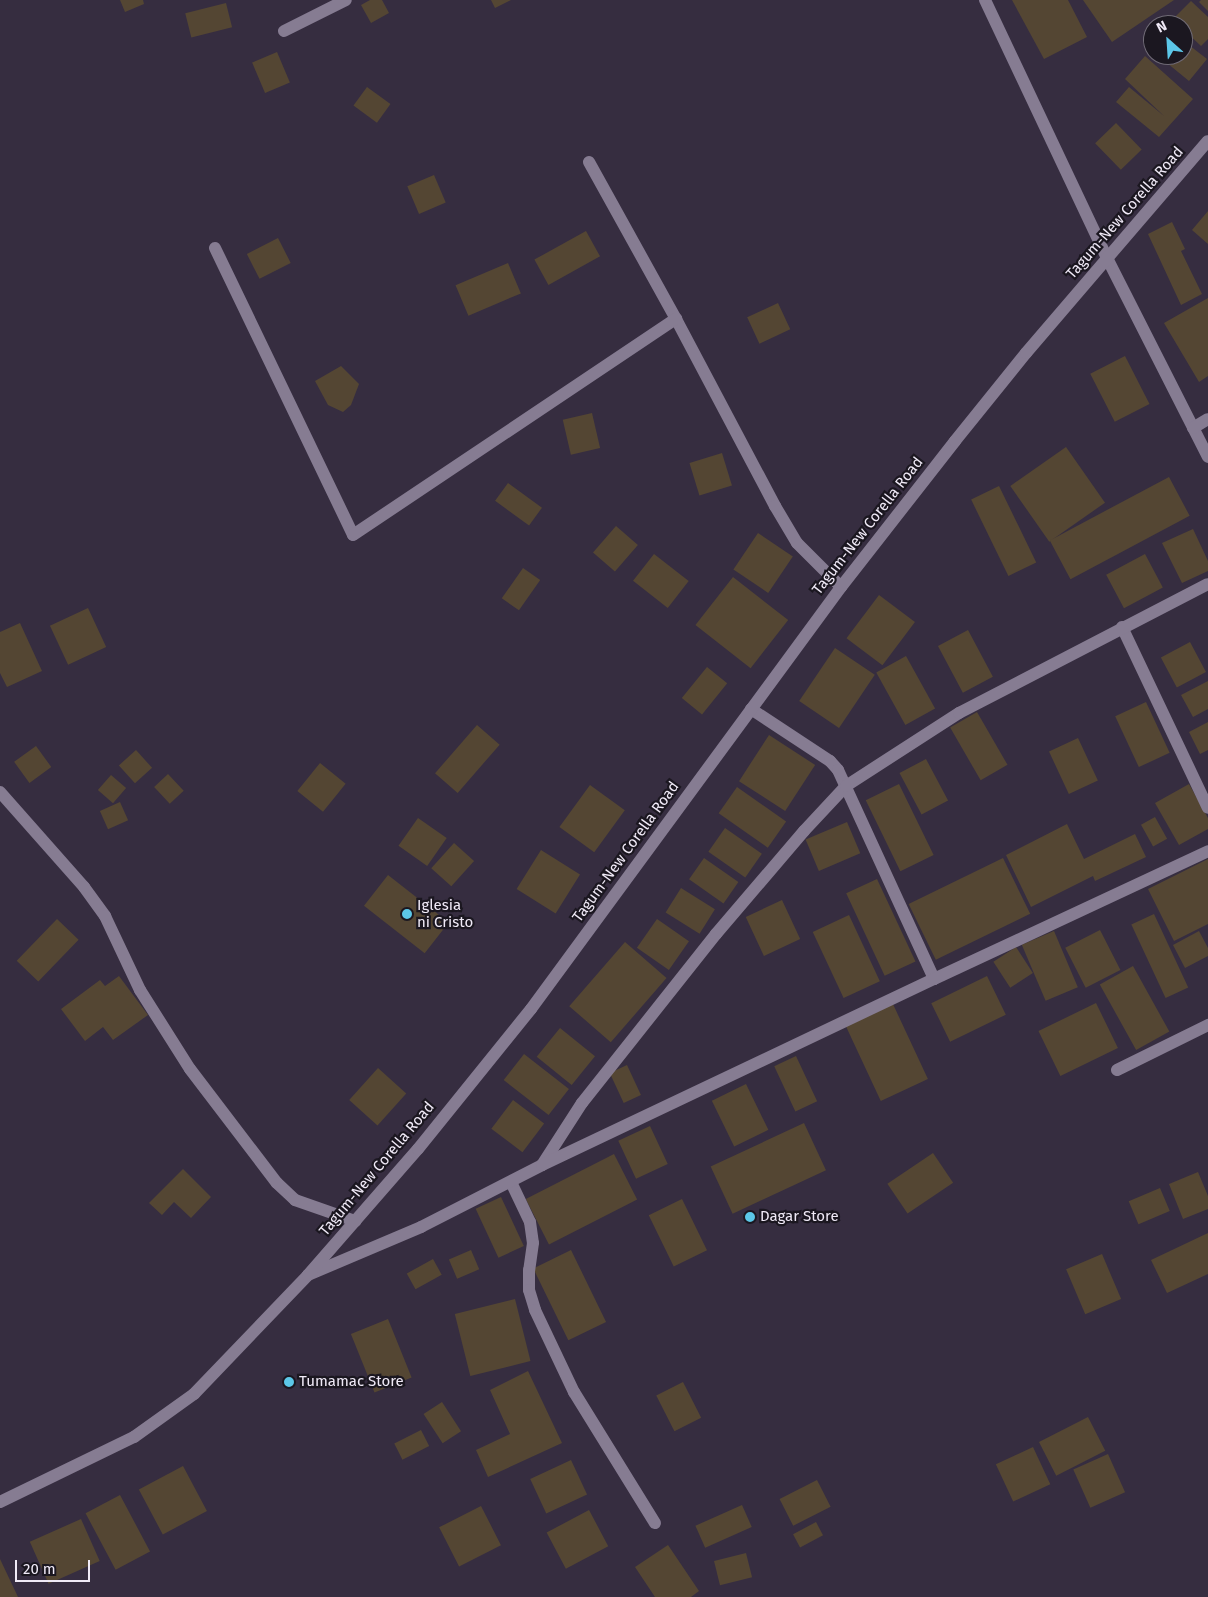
<!DOCTYPE html>
<style>
body{margin:0}
#map{position:relative;width:1208px;height:1597px;overflow:hidden;background:#362d40;font-family:"Fira Sans",sans-serif}
div>[style]{position:absolute}
[style*='--x']{left:calc(var(--x)*1px);top:calc(var(--y)*1px);width:calc(var(--w)*1px);rotate:calc(var(--a)*1deg)}
.building>*{inset:0;background:#544633;transform-origin:0 0}
.street>*{height:12px;margin:-6px;padding:0 6px;transform-origin:6px;border-radius:6px;background:#867c92}
.secondary>*{height:12px;margin:-6px;padding:0 6px;transform-origin:6px;border-radius:6px;background:#867c92}
.dots>*{width:14px;height:14px;translate:-50% -50%;box-sizing:border-box;border:2px solid #1b1720;border-radius:50%}
span{translate:-50% -50%;white-space:nowrap;text-align:center;line-height:1.15;-webkit-text-stroke:4.5px #1b1720;paint-order:stroke}
.street-label{font-size:15px;color:#f0eaf7}
.poi-label{font-size:15px;color:#f0eaf7}
.left{translate:0 -50%;text-align:left}
.north{position:absolute;left:1143px;top:15px;width:50px;height:50px;box-sizing:border-box;background:#1b1720;border:1px solid #706b76;border-radius:50%;rotate:334deg;font-size:14px;font-weight:700;line-height:20px;text-align:center;color:#f0eaf7}
.north::after{content:'';display:block;margin:auto;width:18px;height:22px;background:#5cc7e8;clip-path:polygon(50% 0,100% 100%,50% 72%,0 100%)}
.scale{position:absolute;left:15px;top:1560px;width:75px;height:22px;box-sizing:border-box;border:2px solid #f0eaf7;border-top:0;padding-left:6px;font-size:15px;line-height:18px;white-space:nowrap;color:#f0eaf7;-webkit-text-stroke:4px #1b1720;paint-order:stroke}
</style>
<div id="map">
<div class="building">
<div style="clip-path:polygon(120px 0,143px 0,144px 4px,125px 12px)"></div>
<div style="clip-path:polygon(370px 0,382px 0,389px 13px,371px 23px,361px 5px)"></div>
<div style="clip-path:polygon(491px 0,511px 0,495px 8px)"></div>
<div style="clip-path:polygon(1012px 0,1068px 0,1087px 37px,1044px 59px)"></div>
<div style="clip-path:polygon(1083px 0,1174px 0,1112px 42px)"></div>
<div style="clip-path:polygon(1201px 0,1208px 0,1208px 11px,1199px 2px)"></div>
<div style="clip-path:polygon(1191px 1px,1208px 17px,1208px 39px,1201px 46px,1183px 29px,1183px 25px,1179px 25px,1173px 19px)"></div>
<div style="left:226px;top:3px;width:25px;height:42px;rotate:76deg"></div>
<div style="clip-path:polygon(1185px 42px,1207px 59px,1189px 81px,1167px 63px,1174px 55px,1183px 55px,1183px 44px)"></div>
<div style="left:277px;top:52px;width:33px;height:27px;rotate:67deg"></div>
<div style="clip-path:polygon(1145px 56px,1193px 99px,1159px 137px,1116px 102px,1129px 87px,1164px 116px,1125px 79px)"></div>
<div style="left:367px;top:87px;width:29px;height:23px;rotate:36deg"></div>
<div style="left:1116px;top:123px;width:37px;height:29px;rotate:46deg"></div>
<div style="left:434px;top:175px;width:30px;height:29px;rotate:67deg"></div>
<div style="clip-path:polygon(1208px 211px,1208px 244px,1192px 230px)"></div>
<div style="clip-path:polygon(1172px 222px,1185px 249px,1181px 251px,1202px 294px,1181px 305px,1148px 234px)"></div>
<div style="left:586px;top:231px;width:29px;height:59px;rotate:61deg"></div>
<div style="left:278px;top:238px;width:28px;height:35px;rotate:63deg"></div>
<div style="left:508px;top:263px;width:33px;height:57px;rotate:67deg"></div>
<div style="clip-path:polygon(1208px 298px,1208px 376px,1199px 382px,1164px 323px)"></div>
<div style="left:778px;top:303px;width:29px;height:34px;rotate:65deg"></div>
<div style="left:1125px;top:356px;width:54px;height:39px;rotate:63deg"></div>
<div style="clip-path:polygon(341px 366px,359px 384px,351px 405px,343px 412px,328px 405px,315px 381px)"></div>
<div style="left:592px;top:413px;width:36px;height:30px;rotate:77deg"></div>
<div style="left:1066px;top:447px;width:68px;height:68px;rotate:55deg"></div>
<div style="left:722px;top:453px;width:34px;height:34px;rotate:73deg"></div>
<div style="left:1169px;top:477px;width:44px;height:135px;rotate:62deg"></div>
<div style="left:508px;top:483px;width:42px;height:22px;rotate:36deg"></div>
<div style="left:999px;top:486px;width:85px;height:31px;rotate:64deg"></div>
<div style="left:616px;top:526px;width:29px;height:35px;rotate:41deg"></div>
<div style="clip-path:polygon(1193px 529px,1208px 561px,1208px 571px,1182px 583px,1162px 543px)"></div>
<div style="left:758px;top:533px;width:42px;height:44px;rotate:34deg"></div>
<div style="left:654px;top:554px;width:44px;height:34px;rotate:38deg"></div>
<div style="left:1145px;top:554px;width:38px;height:44px;rotate:62deg"></div>
<div style="left:523px;top:568px;width:21px;height:37px;rotate:35deg"></div>
<div style="left:733px;top:577px;width:70px;height:61px;rotate:38deg"></div>
<div style="left:879px;top:595px;width:45px;height:54px;rotate:37deg"></div>
<div style="left:88px;top:608px;width:43px;height:42px;rotate:65deg"></div>
<div style="clip-path:polygon(20px 623px,42px 671px,7px 687px,0 673px,0 632px)"></div>
<div style="left:968px;top:630px;width:53px;height:34px;rotate:62deg"></div>
<div style="left:1190px;top:642px;width:34px;height:33px;rotate:62deg"></div>
<div style="left:835px;top:648px;width:48px;height:64px;rotate:34deg"></div>
<div style="left:906px;top:656px;width:60px;height:34px;rotate:61deg"></div>
<div style="left:707px;top:667px;width:26px;height:40px;rotate:39deg"></div>
<div style="clip-path:polygon(1208px 681px,1208px 709px,1193px 717px,1181px 695px)"></div>
<div style="left:1146px;top:702px;width:56px;height:34px;rotate:65deg"></div>
<div style="left:977px;top:712px;width:61px;height:31px;rotate:60deg"></div>
<div style="clip-path:polygon(1208px 722px,1208px 750px,1200px 754px,1189px 732px)"></div>
<div style="left:477px;top:725px;width:30px;height:64px;rotate:41deg"></div>
<div style="left:769px;top:735px;width:55px;height:55px;rotate:33deg"></div>
<div style="left:1078px;top:738px;width:47px;height:32px;rotate:65deg"></div>
<div style="left:36px;top:746px;width:26px;height:27px;rotate:54deg"></div>
<div style="left:136px;top:750px;width:24px;height:23px;rotate:48deg"></div>
<div style="left:926px;top:759px;width:47px;height:30px;rotate:62deg"></div>
<div style="left:320px;top:763px;width:33px;height:36px;rotate:39deg"></div>
<div style="left:168px;top:774px;width:23px;height:19px;rotate:47deg"></div>
<div style="left:111px;top:775px;width:20px;height:20px;rotate:41deg"></div>
<div style="left:899px;top:784px;width:79px;height:37px;rotate:64deg"></div>
<div style="clip-path:polygon(1189px 784px,1208px 818px,1208px 829px,1179px 845px,1155px 803px)"></div>
<div style="left:590px;top:785px;width:43px;height:52px;rotate:36deg"></div>
<div style="left:737px;top:787px;width:60px;height:32px;rotate:35deg"></div>
<div style="left:120px;top:802px;width:20px;height:22px;rotate:66deg"></div>
<div style="left:1155px;top:817px;width:25px;height:16px;rotate:61deg"></div>
<div style="left:418px;top:818px;width:35px;height:34px;rotate:35deg"></div>
<div style="left:847px;top:822px;width:34px;height:45px;rotate:67deg"></div>
<div style="clip-path:polygon(1067px 824px,1084px 859px,1135px 834px,1146px 857px,1095px 881px,1093px 876px,1031px 907px,1006px 855px)"></div>
<div style="left:725px;top:828px;width:45px;height:29px;rotate:35deg"></div>
<div style="left:454px;top:843px;width:27px;height:34px;rotate:42deg"></div>
<div style="left:541px;top:850px;width:46px;height:46px;rotate:32deg"></div>
<div style="left:704px;top:858px;width:42px;height:26px;rotate:35deg"></div>
<div style="left:1003px;top:858px;width:62px;height:105px;rotate:64deg"></div>
<div style="clip-path:polygon(1208px 859px,1208px 924px,1174px 941px,1148px 889px)"></div>
<div style="left:388px;top:875px;width:77px;height:39px;rotate:38deg"></div>
<div style="left:877px;top:879px;width:91px;height:34px;rotate:65deg"></div>
<div style="left:681px;top:888px;width:40px;height:29px;rotate:32deg"></div>
<div style="left:782px;top:900px;width:43px;height:40px;rotate:65deg"></div>
<div style="left:1154px;top:914px;width:81px;height:25px;rotate:65deg"></div>
<div style="left:849px;top:915px;width:73px;height:40px;rotate:65deg"></div>
<div style="left:57px;top:919px;width:30px;height:58px;rotate:44deg"></div>
<div style="left:657px;top:919px;width:39px;height:35px;rotate:35deg"></div>
<div style="left:1100px;top:930px;width:45px;height:39px;rotate:63deg"></div>
<div style="left:1054px;top:931px;width:61px;height:35px;rotate:67deg"></div>
<div style="clip-path:polygon(1199px 931px,1208px 948px,1208px 956px,1185px 968px,1173px 945px)"></div>
<div style="left:625px;top:942px;width:55px;height:85px;rotate:41deg"></div>
<div style="left:1016px;top:947px;width:31px;height:27px;rotate:57deg"></div>
<div style="left:1133px;top:966px;width:75px;height:38px;rotate:61deg"></div>
<div style="clip-path:polygon(119px 976px,148px 1015px,113px 1040px,103px 1027px,85px 1041px,61px 1009px,100px 980px,105px 986px)"></div>
<div style="left:987px;top:976px;width:43px;height:62px;rotate:64deg"></div>
<div style="left:892px;top:1002px;width:85px;height:52px;rotate:65deg"></div>
<div style="left:1096px;top:1003px;width:50px;height:64px;rotate:64deg"></div>
<div style="left:560px;top:1028px;width:45px;height:37px;rotate:39deg"></div>
<div style="left:524px;top:1054px;width:57px;height:33px;rotate:38deg"></div>
<div style="left:796px;top:1056px;width:50px;height:24px;rotate:65deg"></div>
<div style="left:627px;top:1065px;width:33px;height:19px;rotate:65deg"></div>
<div style="left:378px;top:1068px;width:38px;height:43px;rotate:42deg"></div>
<div style="left:746px;top:1084px;width:51px;height:38px;rotate:64deg"></div>
<div style="left:513px;top:1100px;width:39px;height:36px;rotate:37deg"></div>
<div style="left:804px;top:1123px;width:52px;height:103px;rotate:65deg"></div>
<div style="left:650px;top:1126px;width:42px;height:35px;rotate:65deg"></div>
<div style="left:933px;top:1153px;width:36px;height:55px;rotate:56deg"></div>
<div style="left:614px;top:1154px;width:51px;height:99px;rotate:63deg"></div>
<div style="clip-path:polygon(183px 1169px,211px 1197px,191px 1218px,174px 1202px,162px 1215px,149px 1203px)"></div>
<div style="clip-path:polygon(1198px 1172px,1208px 1196px,1208px 1209px,1183px 1219px,1169px 1184px)"></div>
<div style="left:1160px;top:1188px;width:25px;height:34px;rotate:67deg"></div>
<div style="left:501px;top:1197px;width:54px;height:28px;rotate:65deg"></div>
<div style="left:682px;top:1199px;width:57px;height:37px;rotate:64deg"></div>
<div style="clip-path:polygon(1208px 1233px,1208px 1274px,1167px 1293px,1151px 1260px)"></div>
<div style="left:471px;top:1250px;width:21px;height:24px;rotate:67deg"></div>
<div style="left:571px;top:1250px;width:80px;height:42px;rotate:64deg"></div>
<div style="left:1102px;top:1254px;width:49px;height:39px;rotate:67deg"></div>
<div style="left:433px;top:1259px;width:18px;height:30px;rotate:61deg"></div>
<div style="left:515px;top:1299px;width:64px;height:62px;rotate:76deg"></div>
<div style="left:388px;top:1319px;width:63px;height:40px;rotate:68deg"></div>
<div style="clip-path:polygon(528px 1371px,562px 1443px,488px 1477px,476px 1450px,510px 1434px,490px 1390px)"></div>
<div style="left:683px;top:1382px;width:40px;height:30px;rotate:63deg"></div>
<div style="left:442px;top:1402px;width:35px;height:22px;rotate:57deg"></div>
<div style="left:1088px;top:1417px;width:38px;height:55px;rotate:63deg"></div>
<div style="left:421px;top:1430px;width:18px;height:30px;rotate:63deg"></div>
<div style="left:1033px;top:1447px;width:41px;height:41px;rotate:65deg"></div>
<div style="left:1108px;top:1454px;width:42px;height:38px;rotate:66deg"></div>
<div style="left:571px;top:1460px;width:38px;height:45px;rotate:65deg"></div>
<div style="left:183px;top:1466px;width:51px;height:50px;rotate:62deg"></div>
<div style="left:817px;top:1480px;width:30px;height:42px;rotate:63deg"></div>
<div style="left:120px;top:1495px;width:64px;height:39px;rotate:62deg"></div>
<div style="left:742px;top:1505px;width:24px;height:51px;rotate:66deg"></div>
<div style="left:481px;top:1506px;width:44px;height:47px;rotate:63deg"></div>
<div style="left:589px;top:1510px;width:41px;height:48px;rotate:62deg"></div>
<div style="left:81px;top:1519px;width:46px;height:56px;rotate:66deg"></div>
<div style="left:816px;top:1522px;width:15px;height:26px;rotate:62deg"></div>
<div style="clip-path:polygon(668px 1545px,699px 1591px,691px 1597px,655px 1597px,635px 1567px)"></div>
<div style="left:746px;top:1553px;width:25px;height:33px;rotate:76deg"></div>
<div style="clip-path:polygon(0 1559px,18px 1597px,0 1597px)"></div>
</div>
<div class="street">
<div style="--x:284;--y:31;--w:69;--a:-26.6"></div>
<div style="--x:589;--y:162;--w:179;--a:61"></div>
<div style="--x:676;--y:319;--w:212;--a:62.1"></div>
<div style="--x:775;--y:506;--w:43;--a:59.3"></div>
<div style="--x:797;--y:543;--w:62;--a:45"></div>
<div style="--x:215;--y:248;--w:318;--a:64.3"></div>
<div style="--x:353;--y:535;--w:389;--a:-33.8"></div>
<div style="--x:1107;--y:258;--w:223;--a:63.1"></div>
<div style="--x:1193;--y:428;--w:17;--a:-31"></div>
<div style="--x:1122;--y:627;--w:200;--a:64.6"></div>
<div style="--x:751;--y:709;--w:95;--a:33.4"></div>
<div style="--x:830;--y:761;--w:12;--a:48"></div>
<div style="--x:838;--y:770;--w:230;--a:65.3"></div>
<div style="--x:0;--y:792;--w:127;--a:48.5"></div>
<div style="--x:84;--y:887;--w:36;--a:54"></div>
<div style="--x:105;--y:916;--w:82;--a:64.7"></div>
<div style="--x:140;--y:990;--w:93;--a:57.7"></div>
<div style="--x:190;--y:1069;--w:143;--a:52.7"></div>
<div style="--x:277;--y:1183;--w:25;--a:43"></div>
<div style="--x:295;--y:1200;--w:64;--a:19.3"></div>
<div style="--x:1117;--y:1070;--w:102;--a:-26.3"></div>
<div style="--x:542;--y:1165;--w:74;--a:-57.2"></div>
<div style="--x:582;--y:1103;--w:216;--a:-51.6"></div>
<div style="--x:716;--y:934;--w:135;--a:-49.5"></div>
<div style="--x:804;--y:831;--w:62;--a:-47"></div>
<div style="--x:846;--y:786;--w:135;--a:-32.9"></div>
<div style="--x:959;--y:713;--w:280;--a:-27.4"></div>
<div style="--x:511;--y:1182;--w:44;--a:64.6"></div>
<div style="--x:530;--y:1222;--w:21;--a:82"></div>
<div style="--x:533;--y:1243;--w:27;--a:98"></div>
<div style="--x:529;--y:1270;--w:20;--a:90"></div>
<div style="--x:529;--y:1290;--w:21;--a:73"></div>
<div style="--x:535;--y:1310;--w:91;--a:64.6"></div>
<div style="--x:574;--y:1392;--w:154;--a:58.3"></div>
<div style="--x:308;--y:1275;--w:123;--a:-23"></div>
<div style="--x:421;--y:1227;--w:136;--a:-27.1"></div>
<div style="--x:542;--y:1165;--w:434;--a:-25.4"></div>
<div style="--x:934;--y:979;--w:302;--a:-25"></div>
</div>
<div class="secondary">
<div style="--x:985;--y:0;--w:285;--a:64.7"></div>
<div style="--x:0;--y:1502;--w:149;--a:-25.9"></div>
<div style="--x:134;--y:1437;--w:74;--a:-35.6"></div>
<div style="--x:194;--y:1394;--w:165;--a:-46.2"></div>
<div style="--x:308;--y:1275;--w:167;--a:-48.9"></div>
<div style="--x:418;--y:1149;--w:180;--a:-51.1"></div>
<div style="--x:531;--y:1009;--w:524;--a:-53.7"></div>
<div style="--x:841;--y:587;--w:185;--a:-52"></div>
<div style="--x:955;--y:441;--w:113;--a:-51.1"></div>
<div style="--x:1026;--y:353;--w:279;--a:-49.4"></div>
</div>
<div class="dots">
<div style="left:407px;top:914px;background:#5cc7e8"></div>
<div style="left:750px;top:1217px;background:#5cc7e8"></div>
<div style="left:289px;top:1382px;background:#5cc7e8"></div>
</div>
<div class="street-label">
<span style="left:1125px;top:213px;rotate:-49deg">Tagum-New Corella Road</span>
<span style="left:868px;top:526px;rotate:-52deg">Tagum-New Corella Road</span>
<span style="left:626px;top:852px;rotate:-54deg">Tagum-New Corella Road</span>
<span style="left:377px;top:1169px;rotate:-50deg">Tagum-New Corella Road</span>
</div>
<div class="poi-label">
<span class="left" style="left:417px;top:914px">Iglesia<br>ni Cristo</span>
<span class="left" style="left:760px;top:1217px">Dagar Store</span>
<span class="left" style="left:299px;top:1382px">Tumamac Store</span>
</div>
<div class="north">N</div>
<div class="scale">20 m</div>
</div>
